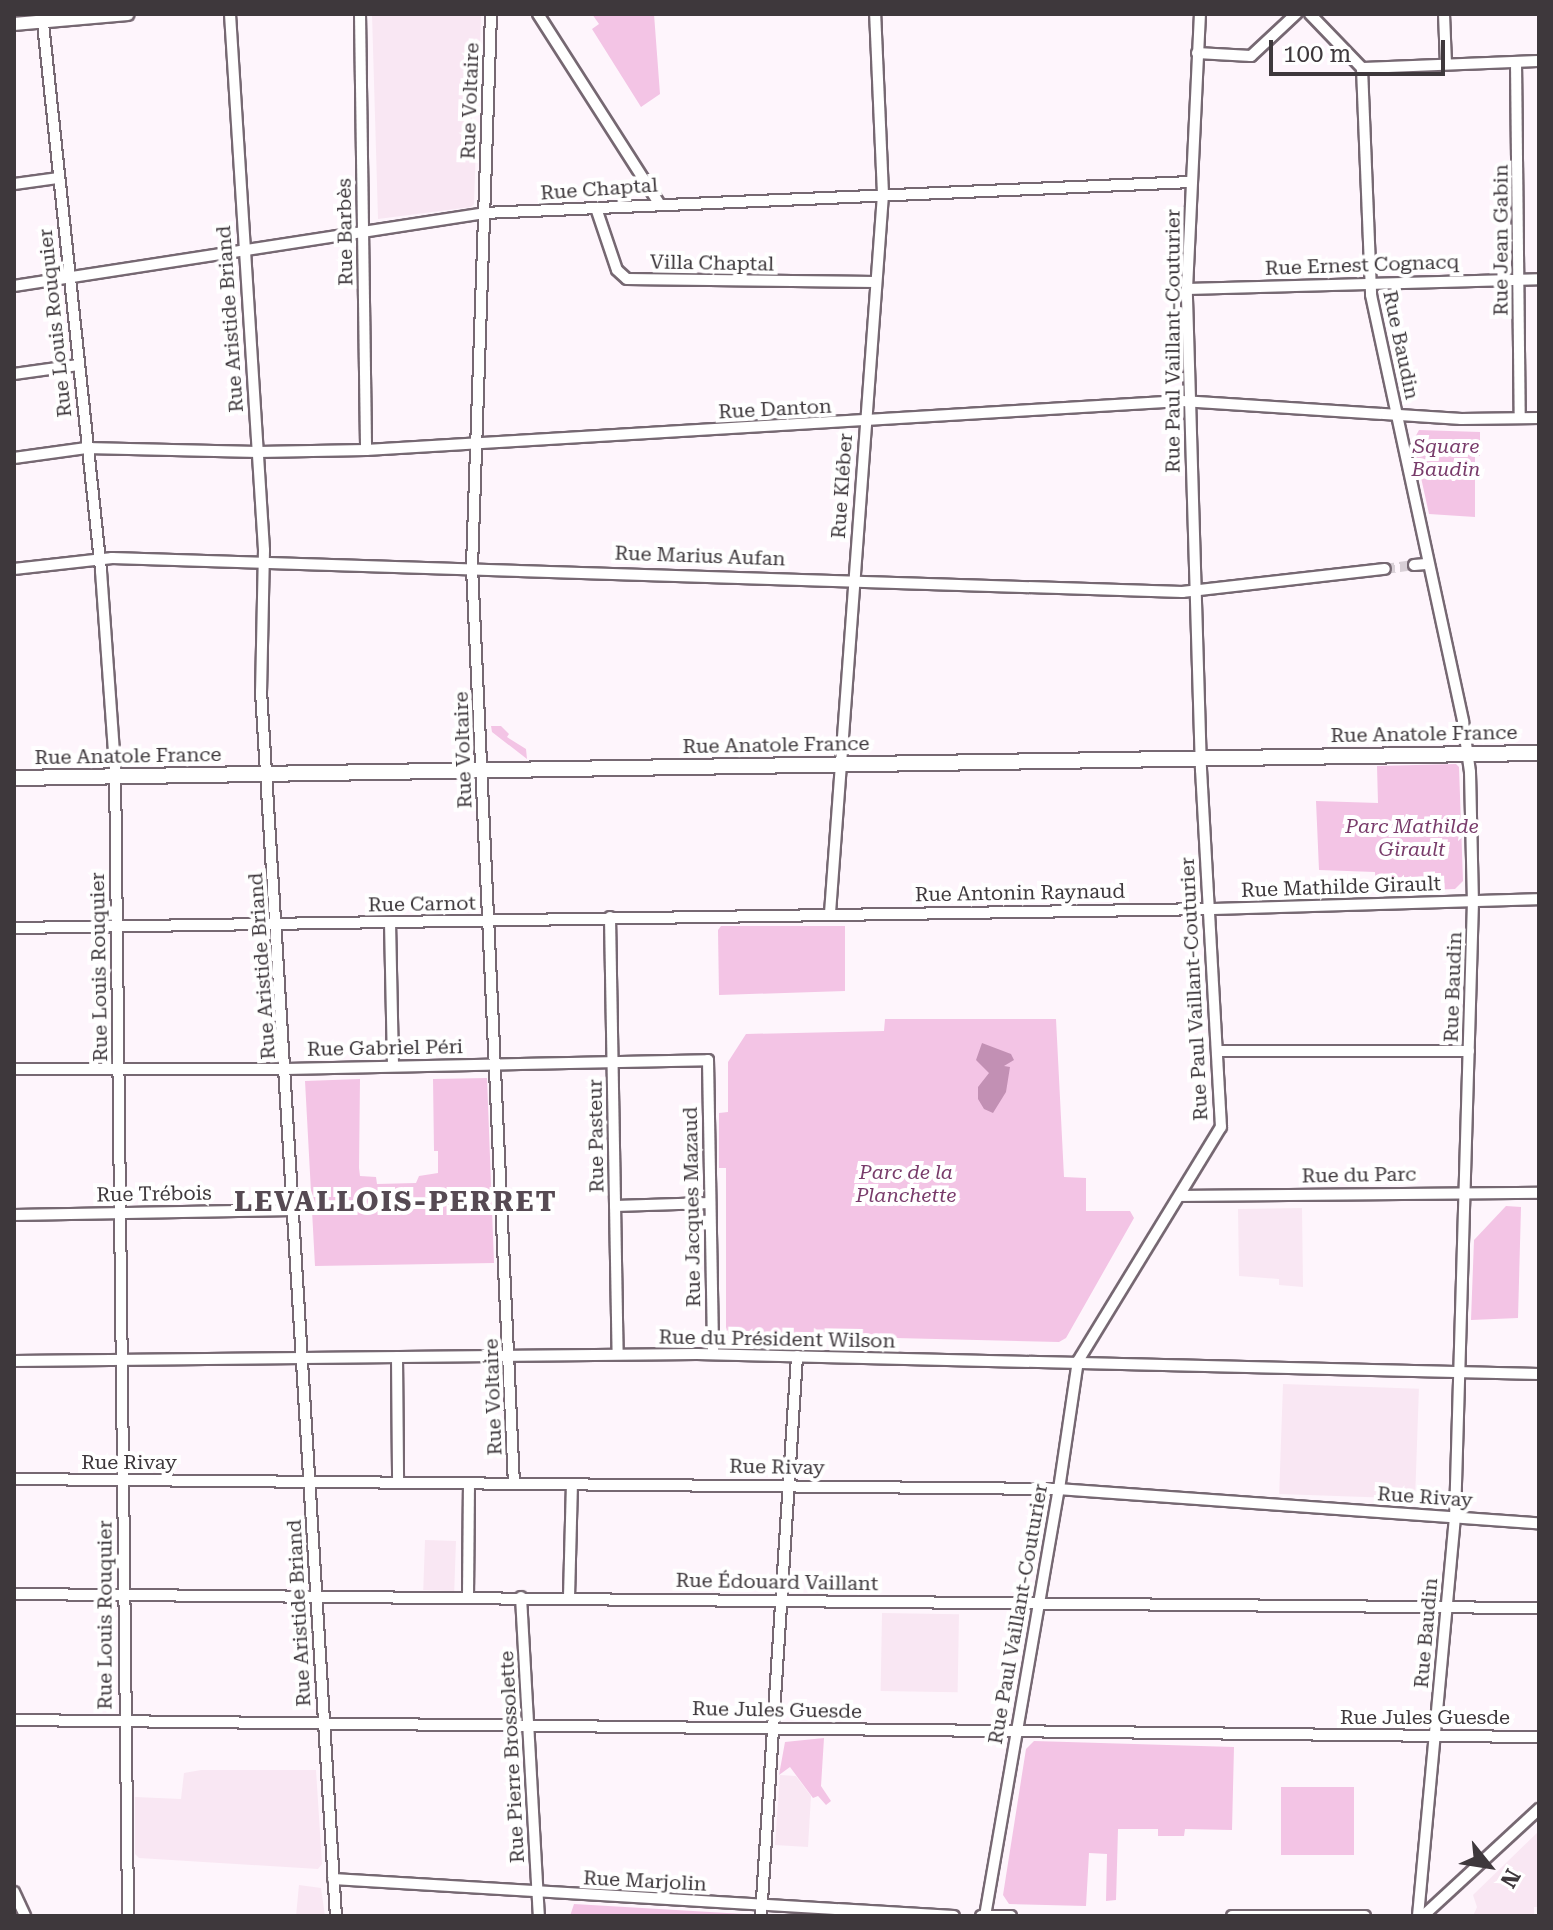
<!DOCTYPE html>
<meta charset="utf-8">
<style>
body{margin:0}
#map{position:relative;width:1553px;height:1930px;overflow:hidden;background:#fef5fc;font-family:"Roboto Serif",serif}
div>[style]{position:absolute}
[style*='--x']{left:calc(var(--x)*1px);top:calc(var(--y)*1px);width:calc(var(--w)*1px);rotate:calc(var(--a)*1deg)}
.built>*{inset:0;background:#f9e7f3;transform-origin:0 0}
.green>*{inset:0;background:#f3c4e5;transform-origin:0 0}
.water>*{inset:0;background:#c290b4}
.minor-tunnel>*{height:10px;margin-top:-5px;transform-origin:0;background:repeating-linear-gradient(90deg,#d8cfd6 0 10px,transparent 0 15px)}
.roads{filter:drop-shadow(2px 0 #766872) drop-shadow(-2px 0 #766872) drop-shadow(0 2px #766872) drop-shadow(0 -2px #766872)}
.minor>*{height:10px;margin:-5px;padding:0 5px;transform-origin:5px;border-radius:5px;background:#fff}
.tertiary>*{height:12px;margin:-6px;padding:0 6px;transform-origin:6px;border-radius:6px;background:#fff}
.secondary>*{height:14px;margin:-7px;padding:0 7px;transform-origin:7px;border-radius:7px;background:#fff}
span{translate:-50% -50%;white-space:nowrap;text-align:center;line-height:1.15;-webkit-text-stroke:8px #fff;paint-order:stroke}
.street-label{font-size:20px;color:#3e383c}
.park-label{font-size:20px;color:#793c6b;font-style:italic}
.district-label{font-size:28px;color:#564a53;font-weight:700;letter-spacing:2px}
.frame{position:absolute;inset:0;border:16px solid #3e383c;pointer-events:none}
.north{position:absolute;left:1449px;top:1826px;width:80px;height:80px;-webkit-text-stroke:6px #fff;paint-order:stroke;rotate:120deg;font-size:22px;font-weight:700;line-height:32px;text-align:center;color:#3e383c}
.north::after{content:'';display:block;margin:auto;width:28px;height:36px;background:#3e383c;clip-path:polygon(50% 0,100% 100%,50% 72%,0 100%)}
.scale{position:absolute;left:1269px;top:40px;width:176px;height:36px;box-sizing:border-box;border:4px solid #3e383c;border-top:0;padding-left:10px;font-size:24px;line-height:28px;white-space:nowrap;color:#3e383c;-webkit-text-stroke:6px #fff;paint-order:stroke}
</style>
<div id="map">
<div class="built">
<div style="clip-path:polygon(372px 14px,481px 14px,478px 107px,472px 108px,471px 144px,476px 144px,474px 204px,471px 207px,378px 219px)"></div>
<div style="clip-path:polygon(1302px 1208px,1303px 1287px,1279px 1285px,1279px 1279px,1239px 1276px,1238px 1209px)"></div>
<div style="left:1283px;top:1384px;width:136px;height:110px;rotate:2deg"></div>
<div style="left:425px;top:1540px;width:31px;height:50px;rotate:2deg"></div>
<div style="left:882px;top:1613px;width:77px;height:78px;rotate:1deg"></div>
<div style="clip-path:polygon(201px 1770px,316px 1770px,322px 1864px,318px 1869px,139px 1858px,135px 1854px,135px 1797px,181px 1799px,184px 1773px)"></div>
<div style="clip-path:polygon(780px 1775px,796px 1776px,811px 1796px,808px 1847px,775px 1845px)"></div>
<div style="clip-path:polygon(1539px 1831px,1539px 1907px,1534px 1907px,1534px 1916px,1473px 1916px,1477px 1907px,1473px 1895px)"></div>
<div style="clip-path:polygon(299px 1885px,321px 1888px,325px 1916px,296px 1916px)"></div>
</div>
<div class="green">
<div style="clip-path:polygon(592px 14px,654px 14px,660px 94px,641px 107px,592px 29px,599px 24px)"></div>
<div style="clip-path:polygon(1419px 430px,1480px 432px,1480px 456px,1475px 456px,1475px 517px,1429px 514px,1413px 441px)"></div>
<div style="clip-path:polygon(491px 726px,501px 726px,509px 734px,507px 737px,526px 749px,527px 759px,492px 732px)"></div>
<div style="clip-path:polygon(1456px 764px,1459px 767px,1463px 881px,1455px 889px,1376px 892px,1375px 872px,1319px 870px,1316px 801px,1378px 803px,1377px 766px)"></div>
<div style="clip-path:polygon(721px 926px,845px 926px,845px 991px,719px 995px,718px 930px)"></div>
<div style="clip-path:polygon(885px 1019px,1056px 1019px,1064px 1177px,1086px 1178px,1086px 1211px,1130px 1211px,1134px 1218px,1066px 1338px,1059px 1342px,726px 1334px,726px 1168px,719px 1168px,719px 1113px,728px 1112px,728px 1062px,746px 1034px,884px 1031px)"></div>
<div style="clip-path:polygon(487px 1078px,494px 1263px,315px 1266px,305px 1081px,360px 1079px,359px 1168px,360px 1176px,376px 1177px,377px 1184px,416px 1183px,419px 1176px,438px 1173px,438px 1151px,434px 1151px,433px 1079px)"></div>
<div style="clip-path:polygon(1506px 1206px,1521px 1207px,1518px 1318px,1471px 1320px,1474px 1240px)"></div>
<div style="clip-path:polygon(824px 1738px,821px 1786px,831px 1801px,826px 1805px,818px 1796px,813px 1798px,790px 1767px,779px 1775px,785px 1742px)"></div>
<div style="clip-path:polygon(1034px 1741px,1234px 1747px,1232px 1830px,1185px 1829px,1184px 1836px,1158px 1836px,1158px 1829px,1118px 1829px,1116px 1900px,1106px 1901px,1107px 1854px,1089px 1853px,1086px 1906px,1009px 1904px,1003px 1895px,1026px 1749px)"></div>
<div style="left:1281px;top:1787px;width:73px;height:68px"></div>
<div style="clip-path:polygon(574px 1904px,744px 1914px,745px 1916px,570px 1916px)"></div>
</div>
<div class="water">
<div style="clip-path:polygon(982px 1043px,1011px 1054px,1014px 1060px,1004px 1066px,1010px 1067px,1006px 1092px,993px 1113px,984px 1109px,978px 1099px,978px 1087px,989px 1073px,976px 1060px)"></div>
</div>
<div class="minor-tunnel">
<div style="--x:1385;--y:569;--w:29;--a:-8"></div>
</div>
<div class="roads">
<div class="minor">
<div style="--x:42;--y:14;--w:560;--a:83.95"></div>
<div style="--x:101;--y:571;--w:196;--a:85.9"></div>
<div style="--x:115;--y:766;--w:1150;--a:89.35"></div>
<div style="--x:230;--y:14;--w:537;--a:86.37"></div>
<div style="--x:264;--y:550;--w:141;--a:91.2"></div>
<div style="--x:261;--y:691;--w:1227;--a:86.5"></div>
<div style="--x:360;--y:14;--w:436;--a:89.2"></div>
<div style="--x:491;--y:14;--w:553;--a:91.97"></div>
<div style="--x:472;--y:567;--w:918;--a:87.38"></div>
<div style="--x:538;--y:14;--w:224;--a:57.4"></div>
<div style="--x:1310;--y:14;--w:75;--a:46.1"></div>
<div style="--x:1444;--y:14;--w:50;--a:87.7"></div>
<div style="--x:1197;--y:53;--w:54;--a:3.2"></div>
<div style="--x:1251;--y:56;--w:62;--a:-43"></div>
<div style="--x:1516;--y:62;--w:355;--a:89.4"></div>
<div style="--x:1362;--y:68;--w:227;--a:87.7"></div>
<div style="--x:1371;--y:295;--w:437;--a:77.8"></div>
<div style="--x:1463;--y:722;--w:50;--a:82"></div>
<div style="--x:1470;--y:772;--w:129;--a:88.7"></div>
<div style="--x:1473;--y:901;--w:616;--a:91.67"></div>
<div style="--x:1455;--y:1517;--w:401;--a:95.3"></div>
<div style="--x:1362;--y:68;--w:177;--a:-2.3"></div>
<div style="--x:14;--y:184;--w:44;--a:-7.8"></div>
<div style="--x:596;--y:208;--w:65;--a:71.3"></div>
<div style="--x:617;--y:270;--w:13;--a:42"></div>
<div style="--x:627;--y:279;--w:248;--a:0.7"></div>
<div style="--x:14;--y:286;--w:476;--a:-8.8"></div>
<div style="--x:484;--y:213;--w:708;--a:-2.51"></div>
<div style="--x:1187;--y:289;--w:352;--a:-1.6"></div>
<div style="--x:14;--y:374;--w:65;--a:-8"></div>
<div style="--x:14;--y:458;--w:73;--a:-7.9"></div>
<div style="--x:86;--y:448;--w:172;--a:1.3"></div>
<div style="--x:258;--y:452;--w:108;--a:-1.1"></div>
<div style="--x:366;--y:450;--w:817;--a:-3.44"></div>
<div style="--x:1182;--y:401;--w:280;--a:3.7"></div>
<div style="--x:1461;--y:419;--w:78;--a:-0.7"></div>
<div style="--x:1414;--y:565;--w:12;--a:-5"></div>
<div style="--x:14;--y:569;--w:99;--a:-6.4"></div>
<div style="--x:112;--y:558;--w:1071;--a:1.82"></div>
<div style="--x:1182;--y:592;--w:204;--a:-6.5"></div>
<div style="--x:830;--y:913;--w:721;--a:-85.78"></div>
<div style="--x:883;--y:194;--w:180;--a:-92.5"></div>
<div style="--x:610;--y:917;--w:437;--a:89"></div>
<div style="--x:390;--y:922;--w:144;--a:88.8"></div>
<div style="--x:14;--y:928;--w:1196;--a:-0.91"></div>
<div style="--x:1210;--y:909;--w:329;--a:-1.7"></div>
<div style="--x:1219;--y:1051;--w:250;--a:0"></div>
<div style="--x:14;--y:1069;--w:272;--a:0"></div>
<div style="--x:286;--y:1069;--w:422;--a:-1.2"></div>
<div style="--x:708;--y:1060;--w:294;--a:89"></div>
<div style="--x:1180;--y:1196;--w:359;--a:-0.5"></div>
<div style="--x:615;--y:1206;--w:95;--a:-1.8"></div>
<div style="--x:14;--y:1215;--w:280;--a:-1"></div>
<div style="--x:397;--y:1357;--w:125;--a:89.5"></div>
<div style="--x:14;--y:1361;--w:683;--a:-0.59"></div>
<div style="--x:697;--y:1354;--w:842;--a:1.36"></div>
<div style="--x:14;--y:1479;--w:1045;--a:0.55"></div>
<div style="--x:1059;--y:1489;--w:481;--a:4.1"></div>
<div style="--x:14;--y:1594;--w:1525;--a:0.53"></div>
<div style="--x:468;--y:1597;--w:114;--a:-89.5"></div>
<div style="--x:521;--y:1597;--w:320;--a:86.8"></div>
<div style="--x:569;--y:1597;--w:113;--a:-88.5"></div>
<div style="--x:14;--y:1720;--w:1525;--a:0.64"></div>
<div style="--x:333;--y:1879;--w:622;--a:3.41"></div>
<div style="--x:14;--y:1892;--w:26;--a:65"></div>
<div style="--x:761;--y:1916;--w:561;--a:-86.32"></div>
<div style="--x:981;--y:1916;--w:30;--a:0"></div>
<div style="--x:985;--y:1916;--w:433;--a:-80.2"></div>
<div style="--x:1059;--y:1489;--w:129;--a:-81.6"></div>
<div style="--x:1078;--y:1361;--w:274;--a:-58.6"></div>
<div style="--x:1221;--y:1127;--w:358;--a:-93.2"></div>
<div style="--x:1201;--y:770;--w:481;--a:-91.7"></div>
<div style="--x:1187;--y:289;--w:275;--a:-87.3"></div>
<div style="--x:1232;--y:1916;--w:133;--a:0"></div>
<div style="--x:1423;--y:1916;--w:158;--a:-42.7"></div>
</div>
<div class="tertiary">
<div style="--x:14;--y:24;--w:114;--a:-5"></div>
</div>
<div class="secondary">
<div style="--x:14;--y:778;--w:1525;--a:-0.94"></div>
</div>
</div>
<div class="street-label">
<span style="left:470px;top:101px;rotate:-88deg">Rue Voltaire</span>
<span style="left:599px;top:189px;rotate:-4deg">Rue Chaptal</span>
<span style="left:345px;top:232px;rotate:-91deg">Rue Barbès</span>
<span style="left:1501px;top:240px;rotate:-90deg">Rue Jean Gabin</span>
<span style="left:712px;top:263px;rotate:1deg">Villa Chaptal</span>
<span style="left:1362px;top:265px;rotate:-2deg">Rue Ernest Cognacq</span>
<span style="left:230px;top:319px;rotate:-94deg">Rue Aristide Briand</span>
<span style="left:55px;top:323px;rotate:-96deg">Rue Louis Rouquier</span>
<span style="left:1173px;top:341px;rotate:-90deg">Rue Paul Vaillant-Couturier</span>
<span style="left:1401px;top:345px;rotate:78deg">Rue Baudin</span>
<span style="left:775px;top:409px;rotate:-3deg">Rue Danton</span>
<span style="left:842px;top:486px;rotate:-86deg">Rue Kléber</span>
<span style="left:700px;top:556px;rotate:2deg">Rue Marius Aufan</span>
<span style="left:1424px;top:734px;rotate:-1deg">Rue Anatole France</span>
<span style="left:776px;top:745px;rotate:-1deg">Rue Anatole France</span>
<span style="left:463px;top:750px;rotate:-92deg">Rue Voltaire</span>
<span style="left:128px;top:756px;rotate:-1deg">Rue Anatole France</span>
<span style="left:1341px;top:887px;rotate:-2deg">Rue Mathilde Girault</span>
<span style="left:1020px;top:893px;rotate:-1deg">Rue Antonin Raynaud</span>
<span style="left:422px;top:904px;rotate:-1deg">Rue Carnot</span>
<span style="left:262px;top:966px;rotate:-94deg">Rue Aristide Briand</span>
<span style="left:99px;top:967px;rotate:-91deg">Rue Louis Rouquier</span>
<span style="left:1453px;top:987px;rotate:-88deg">Rue Baudin</span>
<span style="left:1194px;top:989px;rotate:-93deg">Rue Paul Vaillant-Couturier</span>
<span style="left:385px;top:1048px;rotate:-1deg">Rue Gabriel Péri</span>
<span style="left:596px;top:1136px;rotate:-91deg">Rue Pasteur</span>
<span style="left:1359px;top:1175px;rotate:-1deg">Rue du Parc</span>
<span style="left:154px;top:1194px;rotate:-1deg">Rue Trébois</span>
<span style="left:692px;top:1207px;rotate:-91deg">Rue Jacques Mazaud</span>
<span style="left:777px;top:1339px;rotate:1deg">Rue du Président Wilson</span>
<span style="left:493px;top:1397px;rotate:-92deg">Rue Voltaire</span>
<span style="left:129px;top:1462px">Rue Rivay</span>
<span style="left:777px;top:1467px;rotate:1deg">Rue Rivay</span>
<span style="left:1425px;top:1497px;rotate:4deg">Rue Rivay</span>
<span style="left:777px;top:1582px;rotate:1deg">Rue Édouard Vaillant</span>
<span style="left:299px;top:1613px;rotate:-93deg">Rue Aristide Briand</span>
<span style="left:1018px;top:1614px;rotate:-80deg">Rue Paul Vaillant-Couturier</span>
<span style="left:105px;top:1615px;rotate:-90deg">Rue Louis Rouquier</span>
<span style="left:1426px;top:1633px;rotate:-85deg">Rue Baudin</span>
<span style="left:777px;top:1710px;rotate:1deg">Rue Jules Guesde</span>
<span style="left:1425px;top:1717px">Rue Jules Guesde</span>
<span style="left:512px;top:1757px;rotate:-93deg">Rue Pierre Brossolette</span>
<span style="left:645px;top:1881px;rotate:3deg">Rue Marjolin</span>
</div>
<div class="park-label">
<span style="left:1446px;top:458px">Square<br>Baudin</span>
<span style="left:1412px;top:838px">Parc Mathilde<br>Girault</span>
<span style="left:906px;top:1184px">Parc de la<br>Planchette</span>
</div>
<div class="district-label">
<span style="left:396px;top:1202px">LEVALLOIS-PERRET</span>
</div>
<div class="frame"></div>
<div class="north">N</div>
<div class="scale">100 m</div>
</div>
